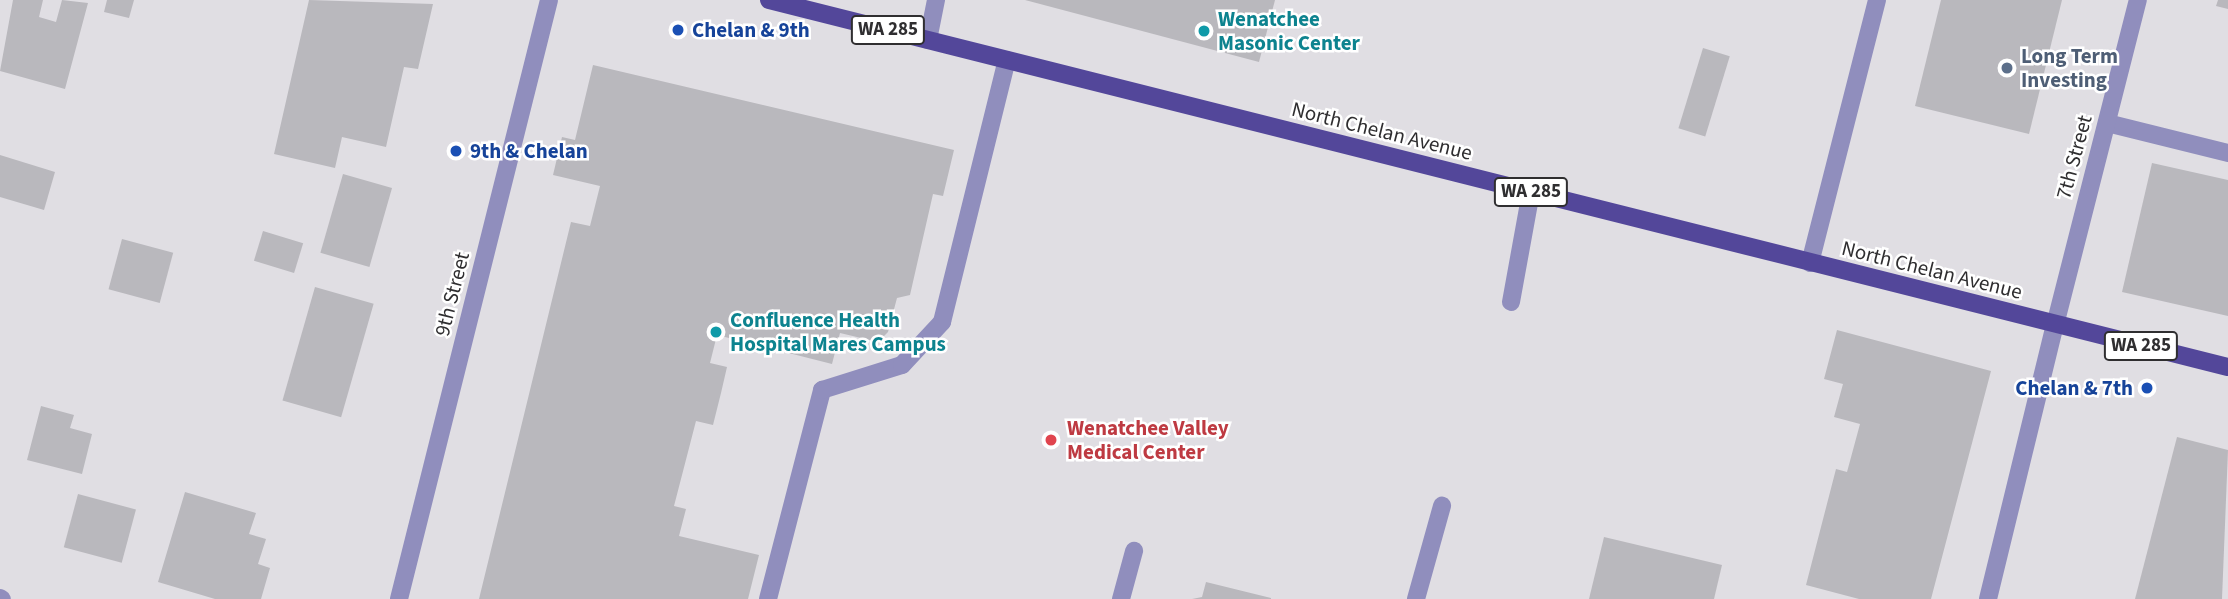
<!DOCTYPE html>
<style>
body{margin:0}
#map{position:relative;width:2228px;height:599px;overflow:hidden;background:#e0dee3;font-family:"Source Sans 3",sans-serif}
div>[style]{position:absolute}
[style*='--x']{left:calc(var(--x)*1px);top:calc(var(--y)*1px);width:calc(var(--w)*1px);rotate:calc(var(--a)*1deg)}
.building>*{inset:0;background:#b9b8bd;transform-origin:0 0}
.service>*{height:18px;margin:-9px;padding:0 9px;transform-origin:9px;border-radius:9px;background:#908ebd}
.minor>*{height:18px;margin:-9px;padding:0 9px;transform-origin:9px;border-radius:9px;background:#908ebd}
.tertiary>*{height:18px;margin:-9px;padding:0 9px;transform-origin:9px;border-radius:9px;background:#908ebd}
.primary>*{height:18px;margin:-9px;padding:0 9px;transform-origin:9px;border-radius:9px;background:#53479a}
.dots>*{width:19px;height:19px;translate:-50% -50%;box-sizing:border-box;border:4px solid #fff;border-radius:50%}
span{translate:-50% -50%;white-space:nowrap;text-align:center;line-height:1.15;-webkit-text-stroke:5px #fff;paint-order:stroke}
.shield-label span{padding:2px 5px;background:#fff;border:2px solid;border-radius:5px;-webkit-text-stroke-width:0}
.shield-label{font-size:19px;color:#2f2e30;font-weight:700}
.culture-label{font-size:21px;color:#0d838f;font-weight:700}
.left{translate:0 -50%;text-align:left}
.transit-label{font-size:21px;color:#164399;font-weight:700}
.right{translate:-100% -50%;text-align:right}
.service-label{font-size:21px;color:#4e5e75;font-weight:700}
.street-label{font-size:21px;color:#2f2e30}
.health-label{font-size:21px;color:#be3a42;font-weight:700}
</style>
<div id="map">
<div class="building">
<div style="clip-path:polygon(13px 0,43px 0,39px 17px,56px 22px,62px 0,88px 3px,65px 89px,0 71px)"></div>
<div style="clip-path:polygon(107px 0,134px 0,129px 18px,104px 12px)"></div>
<div style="clip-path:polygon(309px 0,433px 4px,418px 69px,404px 67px,386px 147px,342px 137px,335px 168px,274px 154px)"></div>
<div style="clip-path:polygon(1025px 0,1275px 0,1259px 62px)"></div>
<div style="clip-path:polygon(1941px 0,2062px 0,2029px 134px,1915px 106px)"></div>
<div style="clip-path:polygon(2218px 0,2228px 0,2228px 9px,2216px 6px)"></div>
<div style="left:1703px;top:48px;width:28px;height:84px;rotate:17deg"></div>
<div style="clip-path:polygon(593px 65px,954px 150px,943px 196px,933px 194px,910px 295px,897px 298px,888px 332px,878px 342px,840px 333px,832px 364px,717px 335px,710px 363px,727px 367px,721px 393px,713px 425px,696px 421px,674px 506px,686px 509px,679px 536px,759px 555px,748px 599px,479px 599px,571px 222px,590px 226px,600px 186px,553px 175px,562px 137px,575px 140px)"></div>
<div style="clip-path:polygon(0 155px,55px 172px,44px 210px,0 197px)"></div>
<div style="clip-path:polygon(2152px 163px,2228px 180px,2228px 316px,2122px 292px)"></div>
<div style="left:343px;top:174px;width:51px;height:82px;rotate:16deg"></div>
<div style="left:263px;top:231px;width:42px;height:31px;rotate:17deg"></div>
<div style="left:122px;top:239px;width:53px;height:52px;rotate:15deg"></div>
<div style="left:315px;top:287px;width:61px;height:118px;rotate:16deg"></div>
<div style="clip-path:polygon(1837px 330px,1991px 371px,1931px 599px,1859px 599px,1806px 585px,1836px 469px,1847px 472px,1860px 424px,1834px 417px,1843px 384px,1824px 379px)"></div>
<div style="clip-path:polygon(41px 406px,74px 415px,70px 428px,92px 434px,82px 474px,27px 460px)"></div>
<div style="clip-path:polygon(2177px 437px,2228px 450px,2222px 599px,2135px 599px)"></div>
<div style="clip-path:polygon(185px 492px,256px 513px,249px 534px,266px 539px,258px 564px,270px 568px,261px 599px,215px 599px,158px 582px)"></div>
<div style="left:78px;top:494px;width:60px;height:55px;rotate:15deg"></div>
<div style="clip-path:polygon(1604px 537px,1722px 565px,1714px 599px,1589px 599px)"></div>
<div style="clip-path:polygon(1206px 582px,1271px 598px,1271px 599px,1192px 599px,1202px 597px)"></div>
</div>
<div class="service">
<div style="--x:928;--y:40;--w:41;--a:-78.7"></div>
<div style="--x:2107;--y:123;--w:125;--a:13.9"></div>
<div style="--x:1810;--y:263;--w:271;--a:-75.7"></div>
<div style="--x:1511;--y:302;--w:112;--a:-79.7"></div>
<div style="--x:768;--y:599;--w:216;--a:-75.5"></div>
<div style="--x:822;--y:390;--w:84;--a:-17.4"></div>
<div style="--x:902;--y:365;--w:59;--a:-47.1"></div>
<div style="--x:942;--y:322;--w:270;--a:-76.1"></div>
<div style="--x:1121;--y:599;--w:50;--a:-74.8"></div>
<div style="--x:1416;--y:599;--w:97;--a:-74.4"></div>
<div style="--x:1988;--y:599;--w:282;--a:-76.3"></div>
</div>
<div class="minor">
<div style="--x:2055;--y:325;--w:335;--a:-75.7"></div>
<div style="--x:0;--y:598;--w:2;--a:27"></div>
</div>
<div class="tertiary">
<div style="--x:399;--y:599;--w:617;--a:-75.94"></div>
</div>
<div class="primary">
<div style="--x:769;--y:0;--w:1504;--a:14.12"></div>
</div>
<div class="dots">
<div style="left:678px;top:30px;background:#1a4fb4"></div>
<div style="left:1204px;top:31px;background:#0f9aa8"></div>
<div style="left:2007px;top:68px;background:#5c6f8a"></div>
<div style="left:456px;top:151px;background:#1a4fb4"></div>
<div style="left:716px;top:332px;background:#0f9aa8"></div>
<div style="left:2147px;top:388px;background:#1a4fb4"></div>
<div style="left:1051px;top:440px;background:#e0444e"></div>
</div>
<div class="shield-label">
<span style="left:888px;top:30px">WA 285</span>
<span style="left:1531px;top:192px">WA 285</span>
<span style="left:2141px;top:346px">WA 285</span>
</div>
<div class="culture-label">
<span class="left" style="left:1218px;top:31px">Wenatchee<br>Masonic Center</span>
<span class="left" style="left:730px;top:332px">Confluence Health<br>Hospital Mares Campus</span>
</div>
<div class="transit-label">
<span class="left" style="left:692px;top:30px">Chelan &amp; 9th</span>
<span class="left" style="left:470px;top:151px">9th &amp; Chelan</span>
<span class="right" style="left:2133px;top:388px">Chelan &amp; 7th</span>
</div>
<div class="service-label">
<span class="left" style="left:2021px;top:68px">Long Term<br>Investing</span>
</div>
<div class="street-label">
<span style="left:1382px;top:131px;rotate:14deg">North Chelan Avenue</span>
<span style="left:2074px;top:157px;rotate:-75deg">7th Street</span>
<span style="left:1932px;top:270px;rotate:14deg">North Chelan Avenue</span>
<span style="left:452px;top:294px;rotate:-76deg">9th Street</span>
</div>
<div class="health-label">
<span class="left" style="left:1067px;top:440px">Wenatchee Valley<br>Medical Center</span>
</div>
</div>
